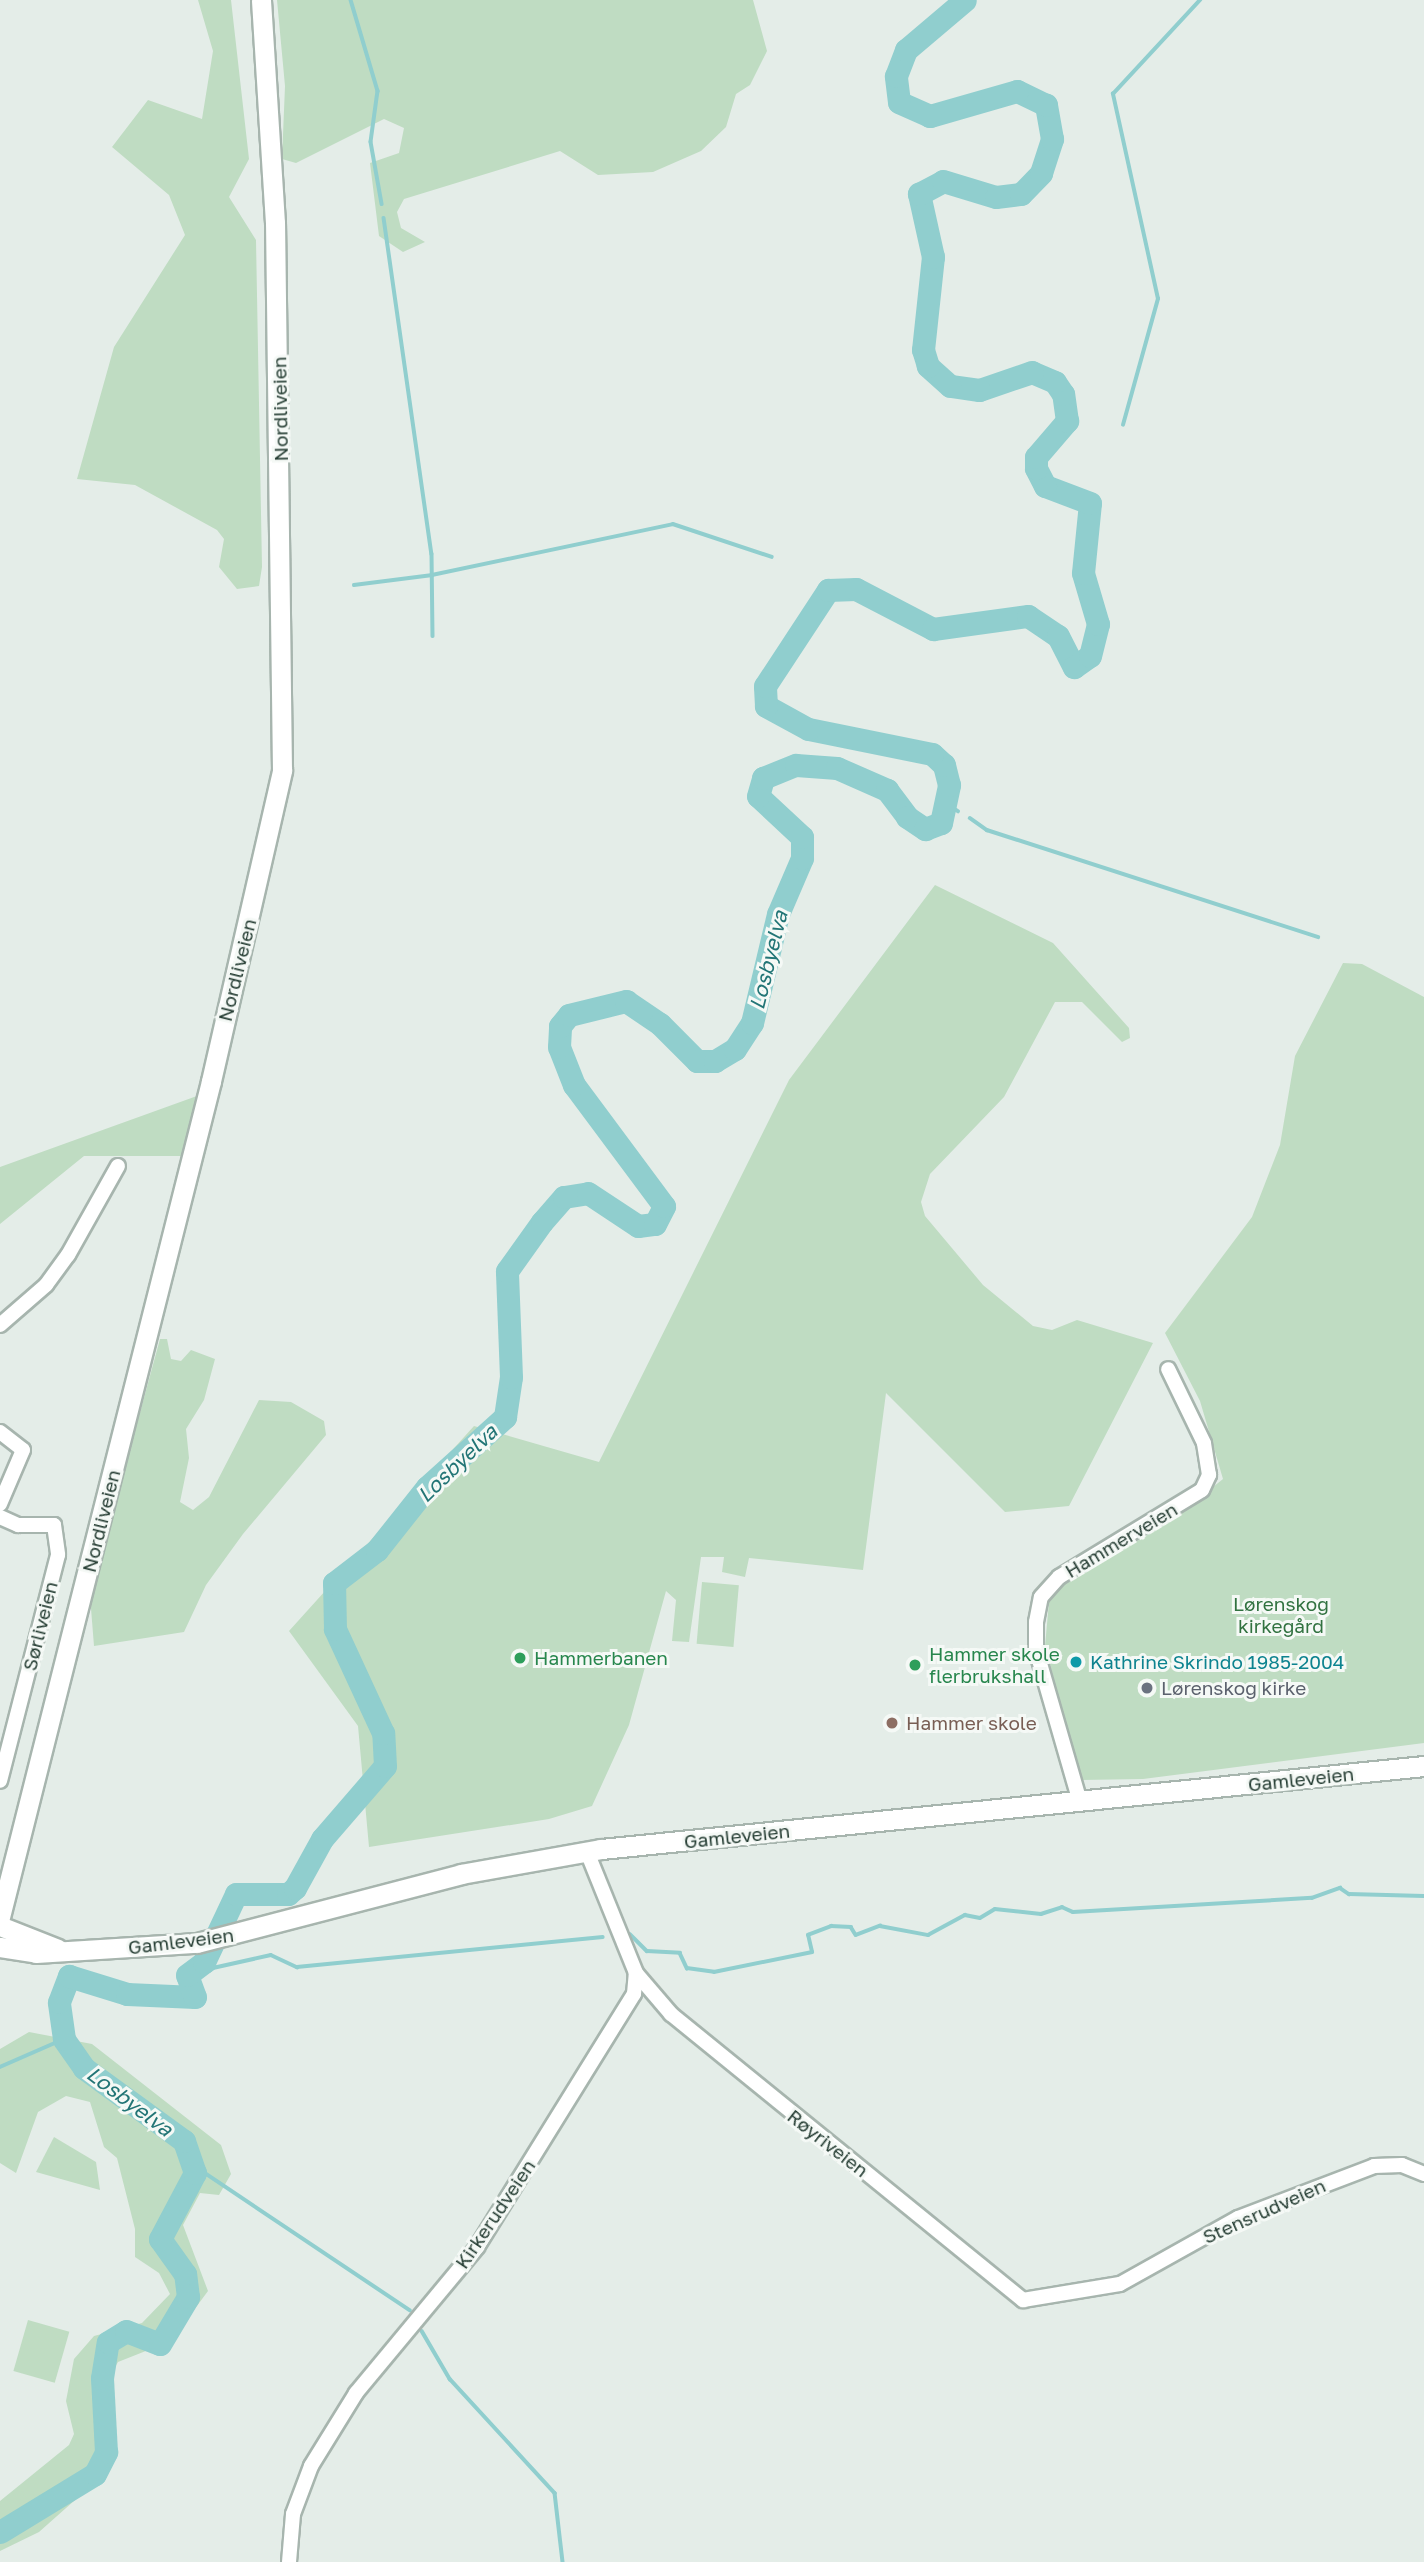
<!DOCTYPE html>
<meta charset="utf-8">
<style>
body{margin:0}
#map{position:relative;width:1424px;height:2562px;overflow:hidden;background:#e4ede8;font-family:"Golos Text",sans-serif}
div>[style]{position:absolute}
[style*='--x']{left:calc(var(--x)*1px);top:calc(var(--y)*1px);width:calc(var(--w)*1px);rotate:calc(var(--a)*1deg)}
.green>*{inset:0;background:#bfdcc2;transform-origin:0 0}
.stream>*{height:3.5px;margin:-1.75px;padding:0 1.75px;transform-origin:1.75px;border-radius:1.75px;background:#90cece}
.river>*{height:23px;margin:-11.5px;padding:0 11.5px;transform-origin:11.5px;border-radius:11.5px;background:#90cece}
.roads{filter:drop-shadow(2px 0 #a7b5ae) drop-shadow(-2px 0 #a7b5ae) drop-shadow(0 2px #a7b5ae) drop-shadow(0 -2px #a7b5ae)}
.street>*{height:14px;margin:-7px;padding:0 7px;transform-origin:7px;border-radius:7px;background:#fff}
.secondary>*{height:19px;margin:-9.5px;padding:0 9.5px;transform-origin:9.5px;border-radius:9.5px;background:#fff}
.dots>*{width:19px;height:19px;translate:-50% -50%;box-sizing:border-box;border:4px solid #f5f9f6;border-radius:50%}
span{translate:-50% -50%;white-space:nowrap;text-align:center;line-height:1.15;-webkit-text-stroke:6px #f5f9f6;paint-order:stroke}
.street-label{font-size:19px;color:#253d33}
.park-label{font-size:19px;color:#317240}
.leisure-label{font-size:19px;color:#27864d}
.left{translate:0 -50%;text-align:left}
.culture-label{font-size:19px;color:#0d838f}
.worship-label{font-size:19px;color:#5b616d}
.education-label{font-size:19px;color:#785e54}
.water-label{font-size:21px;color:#227576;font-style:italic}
</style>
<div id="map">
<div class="green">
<div style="clip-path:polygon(198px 0,231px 0,249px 159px,229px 197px,256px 240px,262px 567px,259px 586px,237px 589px,219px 567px,224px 539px,217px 530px,135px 485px,77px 479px,114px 347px,185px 235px,169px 195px,112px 147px,148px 100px,202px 119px,213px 51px)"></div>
<div style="clip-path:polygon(277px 0,753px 0,767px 51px,750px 85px,736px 94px,726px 127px,701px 151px,653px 172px,598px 175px,560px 151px,404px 199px,397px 212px,401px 228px,425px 242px,403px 252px,379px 236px,370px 163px,399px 153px,404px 128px,384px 119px,296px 163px,282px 159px,285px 86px)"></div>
<div style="clip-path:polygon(935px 885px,1053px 943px,1129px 1028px,1130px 1038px,1122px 1042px,1082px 1002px,1055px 1002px,1004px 1097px,930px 1174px,921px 1202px,925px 1216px,983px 1285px,1033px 1326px,1052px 1330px,1077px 1320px,1153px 1343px,1069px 1506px,1005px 1512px,886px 1393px,863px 1570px,749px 1558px,745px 1577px,722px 1572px,724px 1557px,701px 1557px,689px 1642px,672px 1641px,676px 1600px,666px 1591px,629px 1725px,592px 1806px,549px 1819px,369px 1847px,358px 1726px,289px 1631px,474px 1426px,599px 1462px,789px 1080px)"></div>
<div style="clip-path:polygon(1343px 963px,1362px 964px,1424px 997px,1424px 1743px,1143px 1779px,1081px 1780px,1045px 1646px,1049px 1602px,1065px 1583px,1168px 1523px,1223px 1479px,1200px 1401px,1165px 1333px,1252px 1217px,1280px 1145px,1295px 1056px)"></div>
<div style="clip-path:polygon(208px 1092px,192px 1156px,84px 1156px,0 1224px,0 1167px)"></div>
<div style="clip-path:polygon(160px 1339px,167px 1339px,171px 1359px,181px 1361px,191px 1350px,215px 1359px,204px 1400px,186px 1429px,189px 1458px,180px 1502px,193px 1510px,209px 1497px,259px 1400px,291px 1402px,324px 1421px,326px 1435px,243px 1534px,206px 1585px,184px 1632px,94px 1646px,90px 1596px)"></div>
<div style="left:702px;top:1582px;width:37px;height:62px;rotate:5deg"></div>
<div style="clip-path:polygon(29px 2032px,92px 2044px,221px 2145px,231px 2174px,219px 2195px,200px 2193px,183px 2225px,208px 2291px,171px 2341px,118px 2362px,105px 2384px,110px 2469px,39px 2532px,0 2551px,0 2501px,69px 2445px,74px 2434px,66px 2401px,74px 2359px,94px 2336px,142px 2323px,170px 2294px,159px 2273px,135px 2257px,135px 2229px,117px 2158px,104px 2147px,90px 2102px,66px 2096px,38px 2112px,16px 2173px,0 2163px,0 2049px)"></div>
<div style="clip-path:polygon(54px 2137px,96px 2162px,100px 2190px,36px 2172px)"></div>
<div style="left:28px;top:2320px;width:43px;height:53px;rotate:16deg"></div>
</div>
<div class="stream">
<div style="--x:351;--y:0;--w:95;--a:73.5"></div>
<div style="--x:378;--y:91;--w:51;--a:97.8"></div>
<div style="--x:371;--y:142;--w:63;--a:79.9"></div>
<div style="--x:384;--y:218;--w:339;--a:81.9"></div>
<div style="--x:432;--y:554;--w:82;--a:89.3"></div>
<div style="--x:1123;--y:425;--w:131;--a:-74.5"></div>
<div style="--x:1158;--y:299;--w:210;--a:-102.4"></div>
<div style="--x:1113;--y:94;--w:128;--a:-47.2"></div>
<div style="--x:354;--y:585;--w:79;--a:-7.3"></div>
<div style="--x:432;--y:575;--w:246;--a:-11.9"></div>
<div style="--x:673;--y:524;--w:104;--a:18.4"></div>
<div style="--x:949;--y:805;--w:11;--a:34"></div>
<div style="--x:970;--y:818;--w:21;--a:35"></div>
<div style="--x:987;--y:830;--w:348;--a:17.9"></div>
<div style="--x:630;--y:1934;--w:24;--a:45"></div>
<div style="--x:647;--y:1951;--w:33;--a:3"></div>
<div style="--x:680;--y:1953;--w:17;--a:65"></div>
<div style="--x:687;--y:1968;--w:27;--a:8"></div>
<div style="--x:714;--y:1972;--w:100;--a:-11.5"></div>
<div style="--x:812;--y:1952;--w:17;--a:-103"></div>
<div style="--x:808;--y:1935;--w:25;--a:-21"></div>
<div style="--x:831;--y:1926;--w:20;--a:3"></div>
<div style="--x:851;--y:1927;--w:9;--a:58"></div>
<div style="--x:856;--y:1935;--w:26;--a:-21"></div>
<div style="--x:880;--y:1926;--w:49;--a:10.6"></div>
<div style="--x:928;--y:1935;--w:42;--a:-28.4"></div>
<div style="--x:965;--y:1915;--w:15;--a:11"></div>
<div style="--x:980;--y:1918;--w:17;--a:-31"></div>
<div style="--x:995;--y:1909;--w:46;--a:6.2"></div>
<div style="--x:1041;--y:1914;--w:22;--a:-18"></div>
<div style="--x:1062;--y:1907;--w:12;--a:24"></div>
<div style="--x:1073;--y:1912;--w:239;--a:-3.4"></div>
<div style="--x:1312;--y:1898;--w:30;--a:-20"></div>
<div style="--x:1340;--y:1888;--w:11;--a:34"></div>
<div style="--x:1349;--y:1894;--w:75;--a:1.5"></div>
<div style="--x:204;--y:1962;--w:11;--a:34"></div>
<div style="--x:213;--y:1968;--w:59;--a:-12.6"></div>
<div style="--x:271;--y:1955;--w:29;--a:25"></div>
<div style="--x:297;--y:1967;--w:307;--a:-5.6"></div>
<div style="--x:0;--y:2067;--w:70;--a:-23.6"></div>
<div style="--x:193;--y:2165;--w:261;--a:33.8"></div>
<div style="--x:422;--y:2331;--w:56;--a:59.7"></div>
<div style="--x:450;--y:2379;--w:155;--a:47.4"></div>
<div style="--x:555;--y:2493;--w:69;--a:83.4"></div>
</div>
<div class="river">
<div style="--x:0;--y:2532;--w:111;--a:-31.4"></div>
<div style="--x:95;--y:2474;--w:25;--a:-63"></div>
<div style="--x:106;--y:2452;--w:74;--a:-93.1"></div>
<div style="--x:102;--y:2378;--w:36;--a:-81"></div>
<div style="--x:108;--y:2342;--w:21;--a:-31"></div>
<div style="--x:126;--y:2331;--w:36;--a:21"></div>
<div style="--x:160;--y:2344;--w:55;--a:-59.2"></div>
<div style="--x:188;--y:2297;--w:23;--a:-97"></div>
<div style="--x:185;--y:2274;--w:43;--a:-125.5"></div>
<div style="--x:160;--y:2239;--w:75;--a:-62.1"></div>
<div style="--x:195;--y:2173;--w:34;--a:-109"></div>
<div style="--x:184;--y:2141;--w:124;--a:-143.9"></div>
<div style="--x:84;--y:2068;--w:35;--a:-125"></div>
<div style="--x:64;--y:2039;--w:37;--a:-98"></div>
<div style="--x:59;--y:2002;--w:28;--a:-69"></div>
<div style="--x:69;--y:1976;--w:61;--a:17.2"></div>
<div style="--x:127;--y:1994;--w:68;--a:2.5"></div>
<div style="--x:195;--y:1997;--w:23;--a:-110"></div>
<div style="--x:187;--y:1975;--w:21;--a:-37"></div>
<div style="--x:204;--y:1962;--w:75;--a:-64.8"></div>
<div style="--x:236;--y:1894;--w:52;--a:0"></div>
<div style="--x:288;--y:1894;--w:9;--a:-41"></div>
<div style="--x:295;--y:1888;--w:56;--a:-61.1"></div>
<div style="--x:322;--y:1839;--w:96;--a:-49.2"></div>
<div style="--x:385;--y:1766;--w:33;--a:-93"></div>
<div style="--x:383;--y:1733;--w:115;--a:-114.8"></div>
<div style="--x:335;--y:1629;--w:46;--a:-91.2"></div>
<div style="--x:334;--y:1583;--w:54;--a:-37.5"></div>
<div style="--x:377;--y:1550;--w:80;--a:-51.6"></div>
<div style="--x:427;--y:1487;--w:105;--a:-41.9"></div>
<div style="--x:505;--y:1417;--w:40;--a:-81.5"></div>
<div style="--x:511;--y:1377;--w:106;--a:-92.2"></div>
<div style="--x:507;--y:1271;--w:60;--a:-54.5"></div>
<div style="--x:542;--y:1222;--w:33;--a:-49"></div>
<div style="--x:564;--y:1197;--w:24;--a:-9"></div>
<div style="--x:588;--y:1193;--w:60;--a:33.4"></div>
<div style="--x:638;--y:1226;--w:17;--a:-7"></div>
<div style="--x:655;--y:1224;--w:20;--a:-63"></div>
<div style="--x:664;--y:1206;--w:151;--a:-126.6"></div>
<div style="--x:574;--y:1085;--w:41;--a:-111.5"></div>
<div style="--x:559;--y:1047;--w:21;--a:-87"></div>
<div style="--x:560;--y:1026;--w:14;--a:-51"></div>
<div style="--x:569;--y:1015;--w:59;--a:-13.8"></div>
<div style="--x:626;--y:1001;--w:41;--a:34.1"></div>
<div style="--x:660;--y:1024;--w:52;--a:45"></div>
<div style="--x:697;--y:1061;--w:18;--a:0"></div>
<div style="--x:715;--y:1061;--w:23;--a:-31"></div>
<div style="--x:735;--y:1049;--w:31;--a:-57"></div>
<div style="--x:752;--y:1023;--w:112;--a:-76.6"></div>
<div style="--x:778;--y:914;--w:61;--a:-66.8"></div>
<div style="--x:802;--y:858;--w:21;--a:-90"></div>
<div style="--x:802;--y:837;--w:60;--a:-137"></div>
<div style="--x:758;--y:796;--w:19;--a:-74"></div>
<div style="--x:763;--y:778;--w:35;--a:-22"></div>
<div style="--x:796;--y:765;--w:41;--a:4.2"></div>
<div style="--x:837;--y:768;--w:55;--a:23.7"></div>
<div style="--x:887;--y:790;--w:34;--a:53"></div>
<div style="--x:907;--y:817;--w:22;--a:34"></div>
<div style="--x:925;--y:829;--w:17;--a:-21"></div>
<div style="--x:941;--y:823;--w:39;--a:-78"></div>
<div style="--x:949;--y:785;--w:21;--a:-104"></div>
<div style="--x:944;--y:765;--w:16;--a:-137"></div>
<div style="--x:932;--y:754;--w:126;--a:-168.6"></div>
<div style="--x:808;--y:729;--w:48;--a:-151.3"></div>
<div style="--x:766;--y:706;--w:20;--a:-93"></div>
<div style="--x:765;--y:686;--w:115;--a:-56.7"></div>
<div style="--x:828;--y:590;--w:28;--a:-2"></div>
<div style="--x:856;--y:589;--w:87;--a:27.5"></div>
<div style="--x:933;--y:629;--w:96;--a:-7.8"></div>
<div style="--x:1028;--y:616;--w:36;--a:34"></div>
<div style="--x:1058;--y:636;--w:35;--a:63"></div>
<div style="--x:1074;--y:667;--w:19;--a:-35"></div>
<div style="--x:1090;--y:656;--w:33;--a:-76"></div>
<div style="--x:1098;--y:624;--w:53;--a:-106.4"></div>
<div style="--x:1083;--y:573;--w:70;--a:-84.3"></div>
<div style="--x:1090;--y:503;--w:48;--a:-159.3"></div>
<div style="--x:1045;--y:486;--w:20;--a:-117"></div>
<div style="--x:1036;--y:468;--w:11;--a:-90"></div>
<div style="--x:1036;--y:457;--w:48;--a:-49.3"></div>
<div style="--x:1067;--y:421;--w:27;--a:-98"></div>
<div style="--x:1063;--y:394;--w:14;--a:-124"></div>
<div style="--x:1055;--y:382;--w:25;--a:-157"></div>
<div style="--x:1032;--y:372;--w:56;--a:161.2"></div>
<div style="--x:979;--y:390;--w:29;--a:-172"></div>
<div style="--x:950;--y:386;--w:30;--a:-138"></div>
<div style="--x:928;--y:366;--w:17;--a:-107"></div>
<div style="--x:923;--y:350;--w:94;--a:-83.9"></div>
<div style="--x:933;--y:257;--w:65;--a:-102.5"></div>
<div style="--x:919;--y:194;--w:27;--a:-28"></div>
<div style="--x:943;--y:181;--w:55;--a:16.8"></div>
<div style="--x:996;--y:197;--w:25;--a:-7"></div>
<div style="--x:1021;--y:194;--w:29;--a:-46"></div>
<div style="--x:1041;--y:173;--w:36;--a:-72"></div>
<div style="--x:1052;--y:139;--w:35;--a:-100"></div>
<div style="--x:1046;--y:105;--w:32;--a:-154"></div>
<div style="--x:1017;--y:91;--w:91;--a:164"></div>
<div style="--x:930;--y:116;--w:34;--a:-156"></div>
<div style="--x:899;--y:102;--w:26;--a:-97"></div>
<div style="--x:896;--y:76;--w:28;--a:-69"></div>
<div style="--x:906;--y:50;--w:77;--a:-40.3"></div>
</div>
<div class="roads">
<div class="street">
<div style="--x:0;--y:1325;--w:61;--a:-41"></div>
<div style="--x:46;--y:1285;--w:37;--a:-54"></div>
<div style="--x:68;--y:1255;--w:102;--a:-60.7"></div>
<div style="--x:0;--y:1432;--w:29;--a:38"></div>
<div style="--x:23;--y:1450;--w:59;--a:113.1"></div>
<div style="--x:0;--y:1517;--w:20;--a:24"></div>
<div style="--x:18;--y:1525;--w:36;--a:0"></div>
<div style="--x:54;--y:1525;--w:30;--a:82"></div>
<div style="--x:58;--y:1555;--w:233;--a:104.4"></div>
<div style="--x:1080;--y:1802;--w:158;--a:-106.1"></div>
<div style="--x:1036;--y:1650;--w:28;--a:-90"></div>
<div style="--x:1036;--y:1622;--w:25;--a:-79"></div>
<div style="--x:1041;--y:1597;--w:27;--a:-48"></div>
<div style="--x:1059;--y:1577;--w:167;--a:-31.3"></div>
<div style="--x:1202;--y:1490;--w:17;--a:-65"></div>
<div style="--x:1209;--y:1475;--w:32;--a:-99"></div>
<div style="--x:1204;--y:1443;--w:82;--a:-115.9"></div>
<div style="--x:636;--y:1973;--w:54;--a:49.5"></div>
<div style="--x:671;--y:2014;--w:454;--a:39.1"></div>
<div style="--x:1023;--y:2300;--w:98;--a:-9.4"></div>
<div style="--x:1120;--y:2284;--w:135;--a:-29.2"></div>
<div style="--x:1238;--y:2218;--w:146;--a:-20.9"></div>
<div style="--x:1374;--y:2166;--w:28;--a:-2"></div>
<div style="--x:1402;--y:2165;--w:24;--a:22"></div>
<div style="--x:289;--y:2562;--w:48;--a:-85.2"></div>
<div style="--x:293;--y:2514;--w:51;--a:-69.4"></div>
<div style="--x:311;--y:2466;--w:86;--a:-58.3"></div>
<div style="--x:356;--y:2393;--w:190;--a:-50.3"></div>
<div style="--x:477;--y:2247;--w:298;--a:-58.2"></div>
<div style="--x:634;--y:1994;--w:21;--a:-85"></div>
<div style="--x:636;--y:1973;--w:131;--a:-112"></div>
</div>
<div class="secondary">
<div style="--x:0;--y:1917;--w:862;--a:-75.83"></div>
<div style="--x:211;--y:1081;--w:319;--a:-77.1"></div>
<div style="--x:282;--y:770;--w:547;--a:-90.73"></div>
<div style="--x:275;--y:223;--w:223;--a:-93.6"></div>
<div style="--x:0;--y:1926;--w:62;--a:21.6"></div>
<div style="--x:0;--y:1947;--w:36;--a:9"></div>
<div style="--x:36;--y:1953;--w:161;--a:-3.6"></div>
<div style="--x:197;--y:1943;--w:273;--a:-14.6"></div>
<div style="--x:461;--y:1874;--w:142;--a:-10.1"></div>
<div style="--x:601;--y:1849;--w:827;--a:-5.76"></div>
</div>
</div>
<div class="dots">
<div style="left:520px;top:1658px;background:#2e9e5b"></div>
<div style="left:1076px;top:1662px;background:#0f9aa8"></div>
<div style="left:915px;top:1665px;background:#2e9e5b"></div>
<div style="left:1147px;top:1688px;background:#6b7280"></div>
<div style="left:892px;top:1723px;background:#8d6e63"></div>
</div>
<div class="street-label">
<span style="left:280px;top:409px;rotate:-91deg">Nordliveien</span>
<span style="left:237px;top:970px;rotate:-76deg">Nordliveien</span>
<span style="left:101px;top:1521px;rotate:-76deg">Nordliveien</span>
<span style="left:1121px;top:1540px;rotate:-31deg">Hammerveien</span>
<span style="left:40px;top:1626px;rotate:-76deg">Sørliveien</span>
<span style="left:1301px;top:1779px;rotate:-6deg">Gamleveien</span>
<span style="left:737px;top:1836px;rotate:-6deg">Gamleveien</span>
<span style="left:181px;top:1941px;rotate:-7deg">Gamleveien</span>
<span style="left:828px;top:2143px;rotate:38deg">Røyriveien</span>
<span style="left:1264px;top:2211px;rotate:-24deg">Stensrudveien</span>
<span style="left:495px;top:2214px;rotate:-56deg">Kirkerudveien</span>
</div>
<div class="park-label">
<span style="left:1281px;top:1615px">Lørenskog<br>kirkegård</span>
</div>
<div class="leisure-label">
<span class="left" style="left:929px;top:1665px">Hammer skole<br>flerbrukshall</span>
<span class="left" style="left:534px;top:1658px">Hammerbanen</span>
</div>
<div class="culture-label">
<span class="left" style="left:1090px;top:1662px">Kathrine Skrindo 1985-2004</span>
</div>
<div class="worship-label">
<span class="left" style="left:1161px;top:1688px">Lørenskog kirke</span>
</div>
<div class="education-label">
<span class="left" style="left:906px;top:1723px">Hammer skole</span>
</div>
<div class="water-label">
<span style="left:768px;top:960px;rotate:-76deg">Losbyelva</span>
<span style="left:457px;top:1463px;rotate:-44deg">Losbyelva</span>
<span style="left:130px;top:2101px;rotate:37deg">Losbyelva</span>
</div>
</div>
